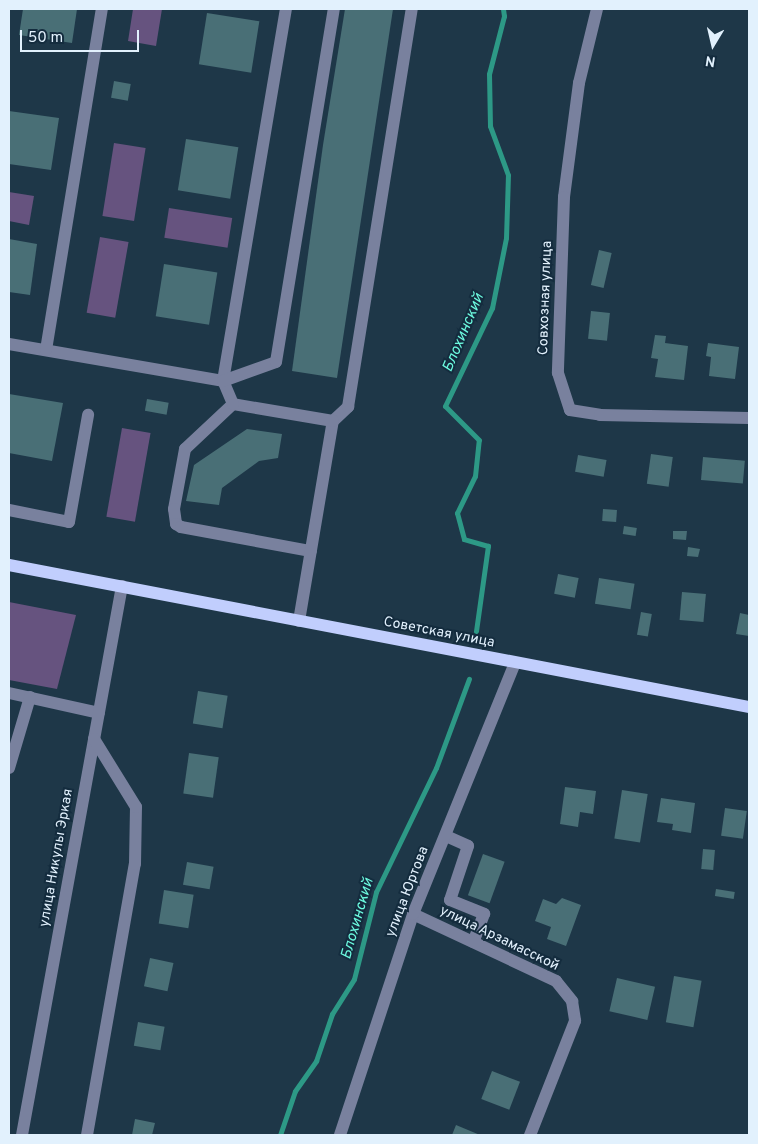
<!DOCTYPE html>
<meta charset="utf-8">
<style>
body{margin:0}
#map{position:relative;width:758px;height:1144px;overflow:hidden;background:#1e3748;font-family:Overpass,sans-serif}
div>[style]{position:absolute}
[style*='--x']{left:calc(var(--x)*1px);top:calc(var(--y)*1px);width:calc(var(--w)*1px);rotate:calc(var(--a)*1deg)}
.green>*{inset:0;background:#66537f;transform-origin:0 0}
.stream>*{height:5px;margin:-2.5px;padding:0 2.5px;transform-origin:2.5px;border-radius:2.5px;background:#2d9986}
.building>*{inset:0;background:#496f76;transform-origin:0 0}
.minor>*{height:12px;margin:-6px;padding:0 6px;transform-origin:6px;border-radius:6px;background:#79819e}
.major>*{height:12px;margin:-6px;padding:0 6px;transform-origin:6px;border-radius:6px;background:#c1cefd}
span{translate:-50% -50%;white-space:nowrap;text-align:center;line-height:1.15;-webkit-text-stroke:4px #142c3e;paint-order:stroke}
.street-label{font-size:14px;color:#e2f1fd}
.water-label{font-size:15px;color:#6dfbe0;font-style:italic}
.frame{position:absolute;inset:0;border:10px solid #e2f1fd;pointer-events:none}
.north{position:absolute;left:688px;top:20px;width:50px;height:50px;-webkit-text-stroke:4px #142c3e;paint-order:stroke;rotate:189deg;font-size:14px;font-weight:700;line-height:20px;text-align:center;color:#e2f1fd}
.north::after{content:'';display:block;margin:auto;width:18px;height:22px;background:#e2f1fd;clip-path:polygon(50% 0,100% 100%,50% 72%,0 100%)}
.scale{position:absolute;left:20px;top:30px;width:119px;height:22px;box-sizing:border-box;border:2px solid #e2f1fd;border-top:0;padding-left:6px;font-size:15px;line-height:18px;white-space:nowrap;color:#e2f1fd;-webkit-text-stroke:4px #142c3e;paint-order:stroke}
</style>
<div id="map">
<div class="green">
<div style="clip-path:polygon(133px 9px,162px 9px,156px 46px,128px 41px)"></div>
<div style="left:114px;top:143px;width:32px;height:74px;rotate:9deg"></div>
<div style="clip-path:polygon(9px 192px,34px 196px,29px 225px,9px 221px)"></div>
<div style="left:169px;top:208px;width:64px;height:30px;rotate:9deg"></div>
<div style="left:100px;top:237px;width:29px;height:77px;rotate:10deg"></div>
<div style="left:122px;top:428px;width:29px;height:90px;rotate:10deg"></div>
<div style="clip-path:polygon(9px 602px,76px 615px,57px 689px,9px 680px)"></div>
</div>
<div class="stream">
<div style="--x:476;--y:631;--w:86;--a:-82"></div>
<div style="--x:488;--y:546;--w:25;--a:-164"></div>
<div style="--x:464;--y:539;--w:27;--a:-105"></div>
<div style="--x:457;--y:513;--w:41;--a:-64.1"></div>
<div style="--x:475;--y:476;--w:36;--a:-84"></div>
<div style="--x:479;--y:440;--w:48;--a:-135"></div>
<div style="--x:445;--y:406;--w:109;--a:-64.4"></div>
<div style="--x:492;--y:308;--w:71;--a:-78.7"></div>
<div style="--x:506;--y:238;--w:63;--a:-88.2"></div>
<div style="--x:508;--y:175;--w:52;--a:-110.2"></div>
<div style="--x:490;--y:126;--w:52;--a:-91.1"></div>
<div style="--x:489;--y:74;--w:60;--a:-75.5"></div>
<div style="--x:504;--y:16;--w:7;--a:-98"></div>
<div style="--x:280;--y:1135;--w:46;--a:-71.2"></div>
<div style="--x:295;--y:1091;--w:37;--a:-55"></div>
<div style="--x:316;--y:1061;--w:50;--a:-71.2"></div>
<div style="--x:332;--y:1014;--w:41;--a:-57.8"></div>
<div style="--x:354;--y:979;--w:90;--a:-75.8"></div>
<div style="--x:376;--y:892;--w:138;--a:-64.2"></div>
<div style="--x:436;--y:768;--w:95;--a:-69.7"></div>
</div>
<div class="building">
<div style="clip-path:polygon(23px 9px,77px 9px,72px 43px,19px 35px)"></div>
<div style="clip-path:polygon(345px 9px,393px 9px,337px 378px,292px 371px,323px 145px)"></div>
<div style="left:207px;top:13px;width:53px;height:52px;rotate:9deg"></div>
<div style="left:114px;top:81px;width:17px;height:17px;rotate:10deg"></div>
<div style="clip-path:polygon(9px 111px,59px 118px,51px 170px,9px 164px)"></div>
<div style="left:186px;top:139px;width:53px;height:52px;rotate:9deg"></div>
<div style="clip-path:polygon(9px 239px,37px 244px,30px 295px,9px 292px)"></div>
<div style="left:599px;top:250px;width:13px;height:36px;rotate:13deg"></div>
<div style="left:164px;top:264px;width:54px;height:53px;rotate:9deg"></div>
<div style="left:591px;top:311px;width:19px;height:28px;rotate:6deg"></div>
<div style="clip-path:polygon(655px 335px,666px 336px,665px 343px,688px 346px,684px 380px,655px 377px,658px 359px,651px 358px)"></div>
<div style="clip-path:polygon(708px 343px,739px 347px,735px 379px,709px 376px,711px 357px,706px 356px)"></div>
<div style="clip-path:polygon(9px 394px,63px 403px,52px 461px,9px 453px)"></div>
<div style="left:147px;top:399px;width:22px;height:12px;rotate:10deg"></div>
<div style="clip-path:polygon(247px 429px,282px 434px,278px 458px,259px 461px,222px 488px,219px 505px,186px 501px,194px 465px)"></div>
<div style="left:651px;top:454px;width:22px;height:30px;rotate:8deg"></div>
<div style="left:578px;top:455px;width:29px;height:17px;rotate:10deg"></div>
<div style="left:703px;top:457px;width:42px;height:23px;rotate:5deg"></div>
<div style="left:603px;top:509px;width:14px;height:12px;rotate:4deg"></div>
<div style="left:624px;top:526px;width:13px;height:8px;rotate:9deg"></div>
<div style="clip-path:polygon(673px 531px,687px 531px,686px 540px,673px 539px)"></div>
<div style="clip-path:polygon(688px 547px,700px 549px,698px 557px,687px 556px)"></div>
<div style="left:558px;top:574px;width:21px;height:20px;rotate:11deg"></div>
<div style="left:599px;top:578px;width:36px;height:26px;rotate:9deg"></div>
<div style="left:682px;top:592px;width:24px;height:28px;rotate:5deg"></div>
<div style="left:641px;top:612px;width:11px;height:23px;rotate:10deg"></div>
<div style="clip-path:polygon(740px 613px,749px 615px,749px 636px,736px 634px)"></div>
<div style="left:198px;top:691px;width:30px;height:33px;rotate:9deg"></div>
<div style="left:189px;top:753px;width:30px;height:41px;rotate:8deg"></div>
<div style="clip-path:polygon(565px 787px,596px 791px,593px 814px,580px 812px,578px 827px,560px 824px)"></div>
<div style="left:622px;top:790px;width:26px;height:49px;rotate:9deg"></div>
<div style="clip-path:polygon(661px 798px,695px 803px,691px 833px,672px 830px,673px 824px,657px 822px)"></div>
<div style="left:725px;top:808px;width:22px;height:28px;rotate:8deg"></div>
<div style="left:703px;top:849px;width:12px;height:20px;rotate:5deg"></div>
<div style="left:483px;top:854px;width:23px;height:44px;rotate:20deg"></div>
<div style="left:187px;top:862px;width:27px;height:23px;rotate:10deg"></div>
<div style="left:716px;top:889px;width:19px;height:7px;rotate:9deg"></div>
<div style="left:164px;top:890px;width:30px;height:34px;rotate:9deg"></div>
<div style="clip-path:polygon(562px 898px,581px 905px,566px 946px,547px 939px,551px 927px,535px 921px,543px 899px,556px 904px)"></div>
<div style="left:150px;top:958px;width:24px;height:29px;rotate:12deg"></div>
<div style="left:674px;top:976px;width:28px;height:47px;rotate:10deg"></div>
<div style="left:617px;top:978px;width:39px;height:34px;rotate:13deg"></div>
<div style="left:138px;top:1022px;width:27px;height:24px;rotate:10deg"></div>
<div style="left:492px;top:1071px;width:30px;height:30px;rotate:21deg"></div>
<div style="clip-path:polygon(135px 1119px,155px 1123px,152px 1135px,132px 1135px)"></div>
<div style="clip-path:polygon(456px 1125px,480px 1135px,452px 1135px)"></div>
</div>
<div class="minor">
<div style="--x:597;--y:9;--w:76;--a:103.7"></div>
<div style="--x:579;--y:83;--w:115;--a:97.5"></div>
<div style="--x:564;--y:197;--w:176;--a:92"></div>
<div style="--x:558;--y:373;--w:39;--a:72"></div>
<div style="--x:570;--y:410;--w:30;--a:9"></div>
<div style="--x:600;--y:415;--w:149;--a:1.2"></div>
<div style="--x:9;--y:344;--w:217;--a:9.8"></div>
<div style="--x:223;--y:381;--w:377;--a:-80.4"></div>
<div style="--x:46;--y:350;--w:346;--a:-80.7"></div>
<div style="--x:233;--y:404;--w:66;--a:136.8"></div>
<div style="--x:185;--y:449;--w:61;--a:100.4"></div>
<div style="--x:174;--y:509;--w:15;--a:82"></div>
<div style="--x:176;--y:524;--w:6;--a:31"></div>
<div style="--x:181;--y:527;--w:132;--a:10.5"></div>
<div style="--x:333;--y:421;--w:21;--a:-43"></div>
<div style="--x:348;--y:407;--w:403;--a:-80.9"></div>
<div style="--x:9;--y:510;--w:61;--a:11.3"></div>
<div style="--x:69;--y:522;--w:109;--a:-79.9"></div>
<div style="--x:299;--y:621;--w:203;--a:-80.4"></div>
<div style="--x:333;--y:421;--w:101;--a:-170.4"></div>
<div style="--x:233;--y:404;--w:25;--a:-113"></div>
<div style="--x:223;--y:381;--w:56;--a:-19.7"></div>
<div style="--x:276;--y:362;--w:358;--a:-80.7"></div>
<div style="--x:9;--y:693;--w:92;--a:12.5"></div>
<div style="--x:9;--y:768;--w:74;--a:-73.5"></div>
<div style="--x:446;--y:836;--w:24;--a:24"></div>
<div style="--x:468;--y:846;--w:57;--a:108.4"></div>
<div style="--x:450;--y:900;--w:37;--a:22"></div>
<div style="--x:484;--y:914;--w:30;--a:111"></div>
<div style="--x:413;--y:914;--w:158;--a:25.1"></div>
<div style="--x:556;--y:981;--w:26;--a:51"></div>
<div style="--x:572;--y:1001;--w:20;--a:81"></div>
<div style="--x:575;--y:1021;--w:123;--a:111.5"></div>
<div style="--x:22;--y:1135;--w:558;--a:-79.68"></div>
<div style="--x:87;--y:1135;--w:275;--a:-80"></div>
<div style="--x:135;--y:864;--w:57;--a:-89"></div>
<div style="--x:136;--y:807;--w:80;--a:-121.7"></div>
<div style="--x:340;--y:1135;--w:233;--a:-71.7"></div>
<div style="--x:413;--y:914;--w:271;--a:-67.9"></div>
</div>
<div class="major">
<div style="--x:9;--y:565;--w:754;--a:10.86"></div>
</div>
<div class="street-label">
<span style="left:546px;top:298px;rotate:-88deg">Совхозная улица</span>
<span style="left:439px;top:633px;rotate:11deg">Советская улица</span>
<span style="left:57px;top:858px;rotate:-80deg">улица Никулы Эркая</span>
<span style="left:408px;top:892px;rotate:-69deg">улица Юртова</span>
<span style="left:499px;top:939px;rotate:26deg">улица Арзамасской</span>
</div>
<div class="water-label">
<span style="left:464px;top:333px;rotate:-67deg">Блохинский</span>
<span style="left:358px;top:919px;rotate:-74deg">Блохинский</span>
</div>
<div class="frame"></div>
<div class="north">N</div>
<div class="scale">50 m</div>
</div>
